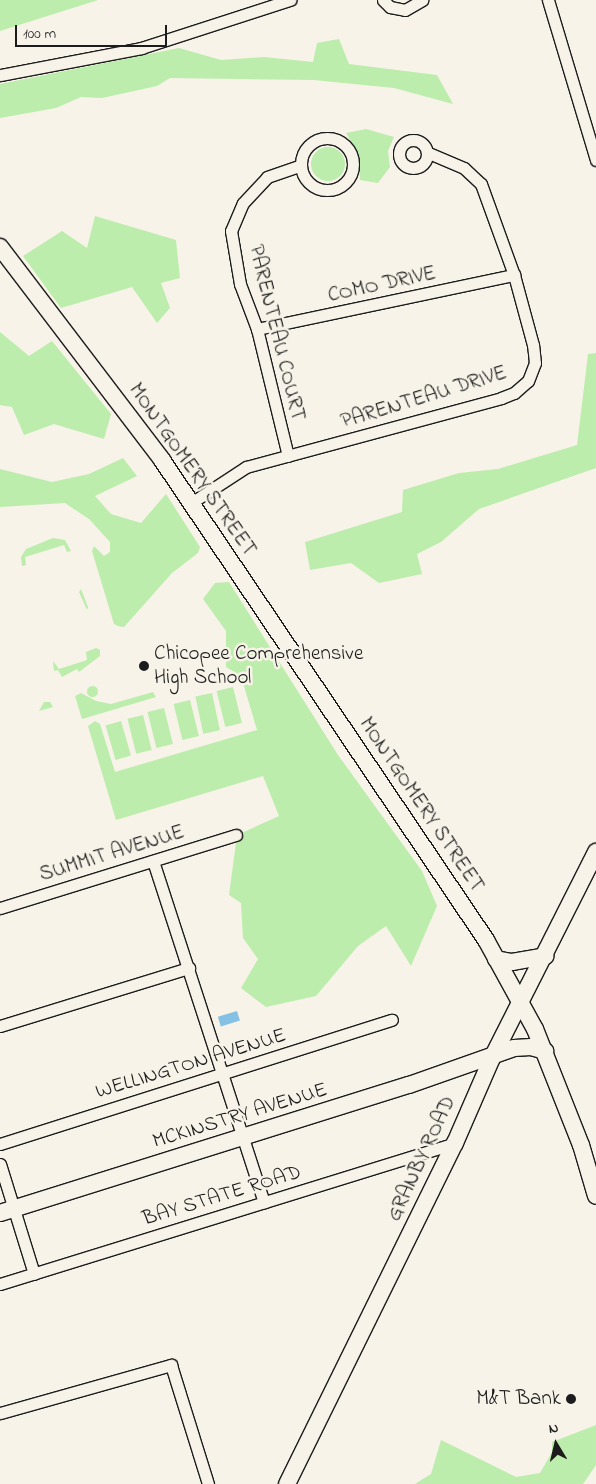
<!DOCTYPE html>
<style>
body{margin:0}
#map{position:relative;width:596px;height:1484px;overflow:hidden;background:#f7f3e8;font-family:"Indie Flower",sans-serif}
div>[style]{position:absolute}
[style*='--x']{left:calc(var(--x)*1px);top:calc(var(--y)*1px);width:calc(var(--w)*1px);rotate:calc(var(--a)*1deg)}
.green>*{inset:0;background:#bcedac;transform-origin:0 0}
.round{border-radius:50%}
.water>*{inset:0;background:#85c0e5;transform-origin:0 0}
.roads{filter:drop-shadow(1px 0 #1c1c1c) drop-shadow(-1px 0 #1c1c1c) drop-shadow(0 1px #1c1c1c) drop-shadow(0 -1px #1c1c1c)}
.street>*{height:11px;margin:-5.5px;padding:0 5.5px;transform-origin:5.5px;border-radius:5.5px;background:#f7f3e8}
.street>.ring{margin:-5.5px;padding:0;box-sizing:content-box;background:none;border:11px solid #f7f3e8;border-radius:50%}
.secondary>*{height:16px;margin:-8px;padding:0 8px;transform-origin:8px;border-radius:8px;background:#f7f3e8}
.dots>*{width:14px;height:14px;translate:-50% -50%;box-sizing:border-box;border:2px solid #f7f3e8;border-radius:50%}
span{translate:-50% -50%;white-space:nowrap;text-align:center;line-height:1.15;-webkit-text-stroke:5px #f7f3e8;paint-order:stroke}
.street-label{font-size:21px;color:#1c1c1c}
.poi-label{font-size:21px;color:#1c1c1c}
.left{translate:0 -50%;text-align:left}
.right{translate:-100% -50%;text-align:right}
.north{position:absolute;left:531px;top:1419px;width:50px;height:50px;-webkit-text-stroke:4px #f7f3e8;paint-order:stroke;rotate:351deg;font-size:14px;font-weight:700;line-height:20px;text-align:center;color:#1c1c1c}
.north::after{content:'';display:block;margin:auto;width:18px;height:22px;background:#1c1c1c;clip-path:polygon(50% 0,100% 100%,50% 72%,0 100%)}
.scale{position:absolute;left:15px;top:25px;width:152px;height:22px;box-sizing:border-box;border:2px solid #1c1c1c;border-top:0;padding-left:6px;font-size:15px;line-height:18px;white-space:nowrap;color:#1c1c1c;-webkit-text-stroke:4px #f7f3e8;paint-order:stroke}
</style>
<div id="map">
<div class="green">
<div style="clip-path:polygon(0 0,98px 0,0 31px)"></div>
<div style="clip-path:polygon(339px 39px,349px 64px,437px 75px,453px 104px,394px 88px,314px 80px,170px 78px,157px 86px,102px 98px,81px 97px,56px 108px,0 118px,0 84px,179px 48px,221px 60px,264px 57px,313px 62px,317px 43px)"></div>
<div style="clip-path:polygon(366px 129px,394px 137px,388px 151px,390px 167px,378px 183px,360px 180px,358px 153px,346px 133px)"></div>
<div class="round" style="left:311px;top:147px;width:34px;height:34px"></div>
<div style="clip-path:polygon(95px 216px,176px 240px,180px 278px,161px 283px,170px 308px,157px 323px,132px 287px,61px 308px,23px 256px,62px 231px,87px 248px)"></div>
<div style="clip-path:polygon(0 332px,29px 356px,52px 341px,111px 414px,104px 439px,54px 424px,24px 435px,12px 407px,0 405px)"></div>
<div style="clip-path:polygon(596px 353px,596px 468px,479px 509px,441px 542px,417px 554px,422px 574px,379px 583px,351px 563px,310px 570px,305px 542px,402px 512px,403px 490px,459px 473px,498px 469px,577px 445px,588px 354px)"></div>
<div style="clip-path:polygon(123px 458px,137px 476px,95px 496px,111px 514px,141px 523px,166px 494px,200px 547px,198px 553px,172px 573px,124px 627px,118px 626px,114px 624px,92px 551px,94px 546px,104px 556px,110px 552px,110px 542px,89px 519px,65px 503px,0 507px,0 469px,52px 482px,89px 474px)"></div>
<div style="clip-path:polygon(53px 538px,65px 540px,71px 551px,67px 552px,64px 545px,25px 557px,26px 565px,22px 566px,21px 557px,26px 549px)"></div>
<div style="clip-path:polygon(229px 582px,338px 755px,422px 871px,437px 906px,411px 966px,386px 926px,358px 946px,316px 996px,266px 1007px,241px 988px,258px 959px,243px 938px,241px 903px,229px 895px,237px 835px,279px 816px,263px 776px,116px 820px,88px 726px,95px 721px,100px 724px,115px 772px,257px 730px,241px 676px,226px 667px,226px 631px,203px 599px,215px 583px)"></div>
<div style="clip-path:polygon(81px 589px,88px 607px,87px 610px,79px 592px)"></div>
<div style="clip-path:polygon(96px 648px,100px 650px,100px 656px,79px 672px,77px 669px,62px 677px,58px 670px,54px 671px,53px 661px,59px 669px,87px 660px,86px 652px)"></div>
<div class="round" style="left:86.5px;top:685.5px;width:11px;height:11px"></div>
<div style="left:233px;top:687px;width:37px;height:17px;rotate:76deg"></div>
<div style="clip-path:polygon(153px 692px,156px 697px,82px 719px,75px 696px,81px 693px,96px 701px,111px 704px)"></div>
<div style="left:212px;top:693px;width:38px;height:17px;rotate:78deg"></div>
<div style="left:190px;top:700px;width:37px;height:17px;rotate:76deg"></div>
<div style="clip-path:polygon(44px 702px,50px 702px,53px 707px,39px 711px)"></div>
<div style="left:164px;top:708px;width:37px;height:17px;rotate:76deg"></div>
<div style="left:143px;top:715px;width:36px;height:16px;rotate:76deg"></div>
<div style="left:121px;top:721px;width:36px;height:16px;rotate:74deg"></div>
<div style="clip-path:polygon(596px 1425px,596px 1465px,583px 1484px,415px 1484px,431px 1474px,441px 1440px,516px 1477px,540px 1473px,552px 1452px,552px 1442px)"></div>
</div>
<div class="water">
<div style="left:237px;top:1011px;width:10px;height:20px;rotate:73deg"></div>
</div>
<div class="roads">
<div class="street">
<div style="--x:383;--y:0;--w:10;--a:45"></div>
<div style="--x:390;--y:7;--w:15;--a:11"></div>
<div style="--x:405;--y:10;--w:20;--a:-30"></div>
<div style="--x:548;--y:0;--w:167;--a:73.3"></div>
<div style="--x:0;--y:75;--w:144;--a:-10.8"></div>
<div style="--x:141;--y:48;--w:157;--a:-17.9"></div>
<div class="ring" style="left:301px;top:138px;width:41px;height:41px"></div>
<div class="ring" style="left:399px;top:140px;width:17px;height:17px"></div>
<div style="--x:257;--y:329;--w:263;--a:-11.9"></div>
<div style="--x:288;--y:456;--w:131;--a:-103.7"></div>
<div style="--x:257;--y:329;--w:48;--a:-110.7"></div>
<div style="--x:240;--y:284;--w:54;--a:-99.6"></div>
<div style="--x:231;--y:231;--w:30;--a:-67"></div>
<div style="--x:243;--y:203;--w:35;--a:-47"></div>
<div style="--x:267;--y:177;--w:36;--a:-19"></div>
<div style="--x:191;--y:503;--w:66;--a:-33.2"></div>
<div style="--x:246;--y:467;--w:264;--a:-15.1"></div>
<div style="--x:501;--y:398;--w:14;--a:-21"></div>
<div style="--x:514;--y:393;--w:18;--a:-41"></div>
<div style="--x:528;--y:381;--w:19;--a:-69"></div>
<div style="--x:535;--y:363;--w:18;--a:-96"></div>
<div style="--x:533;--y:345;--w:73;--a:-105.2"></div>
<div style="--x:514;--y:275;--w:97;--a:-109.9"></div>
<div style="--x:481;--y:184;--w:23;--a:-137"></div>
<div style="--x:464;--y:168;--w:39;--a:-157"></div>
<div style="--x:153;--y:861;--w:359;--a:72"></div>
<div style="--x:0;--y:908;--w:247;--a:-17.2"></div>
<div style="--x:0;--y:1026;--w:198;--a:-17.1"></div>
<div style="--x:0;--y:1144;--w:411;--a:-17.6"></div>
<div style="--x:0;--y:1164;--w:115;--a:72.8"></div>
<div style="--x:0;--y:1284;--w:476;--a:-17.2"></div>
<div style="--x:0;--y:1413;--w:178;--a:-15.7"></div>
<div style="--x:171;--y:1365;--w:125;--a:72.7"></div>
</div>
<div class="secondary">
<div style="--x:0;--y:247;--w:268;--a:52.7"></div>
<div style="--x:162;--y:460;--w:579;--a:55.98"></div>
<div style="--x:486;--y:940;--w:102;--a:61.2"></div>
<div style="--x:535;--y:1029;--w:125;--a:68.4"></div>
<div style="--x:581;--y:1145;--w:53;--a:73.6"></div>
<div style="--x:496;--y:959;--w:16;--a:11"></div>
<div style="--x:512;--y:962;--w:34;--a:-10"></div>
<div style="--x:0;--y:1213;--w:429;--a:-17.4"></div>
<div style="--x:409;--y:1085;--w:111;--a:-19.4"></div>
<div style="--x:514;--y:1048;--w:17;--a:-3"></div>
<div style="--x:531;--y:1047;--w:15;--a:16"></div>
<div style="--x:287;--y:1484;--w:380;--a:-63.8"></div>
<div style="--x:455;--y:1143;--w:93;--a:-66.5"></div>
<div style="--x:492;--y:1058;--w:231;--a:-63.2"></div>
</div>
</div>
<div class="dots">
<div style="left:144px;top:666px;background:#1c1c1c"></div>
<div style="left:571px;top:1399px;background:#1c1c1c"></div>
</div>
<div class="street-label">
<span style="left:382px;top:285px;rotate:-12deg">COMO DRIVE</span>
<span style="left:276px;top:333px;rotate:76deg">PARENTEAU COURT</span>
<span style="left:424px;top:398px;rotate:-17deg">PARENTEAU DRIVE</span>
<span style="left:192px;top:470px;rotate:55deg">MONTGOMERY STREET</span>
<span style="left:421px;top:805px;rotate:56deg">MONTGOMERY STREET</span>
<span style="left:112px;top:854px;rotate:-17deg">SUMMIT AVENUE</span>
<span style="left:191px;top:1064px;rotate:-17deg">WELLINGTON AVENUE</span>
<span style="left:240px;top:1116px;rotate:-17deg">MCKINSTRY AVENUE</span>
<span style="left:422px;top:1159px;rotate:-65deg">GRANBY ROAD</span>
<span style="left:222px;top:1196px;rotate:-17deg">BAY STATE ROAD</span>
</div>
<div class="poi-label">
<span class="left" style="left:154px;top:666px">Chicopee Comprehensive<br>High School</span>
<span class="right" style="left:561px;top:1399px">M&amp;T Bank</span>
</div>
<div class="north">N</div>
<div class="scale">100 m</div>
</div>
